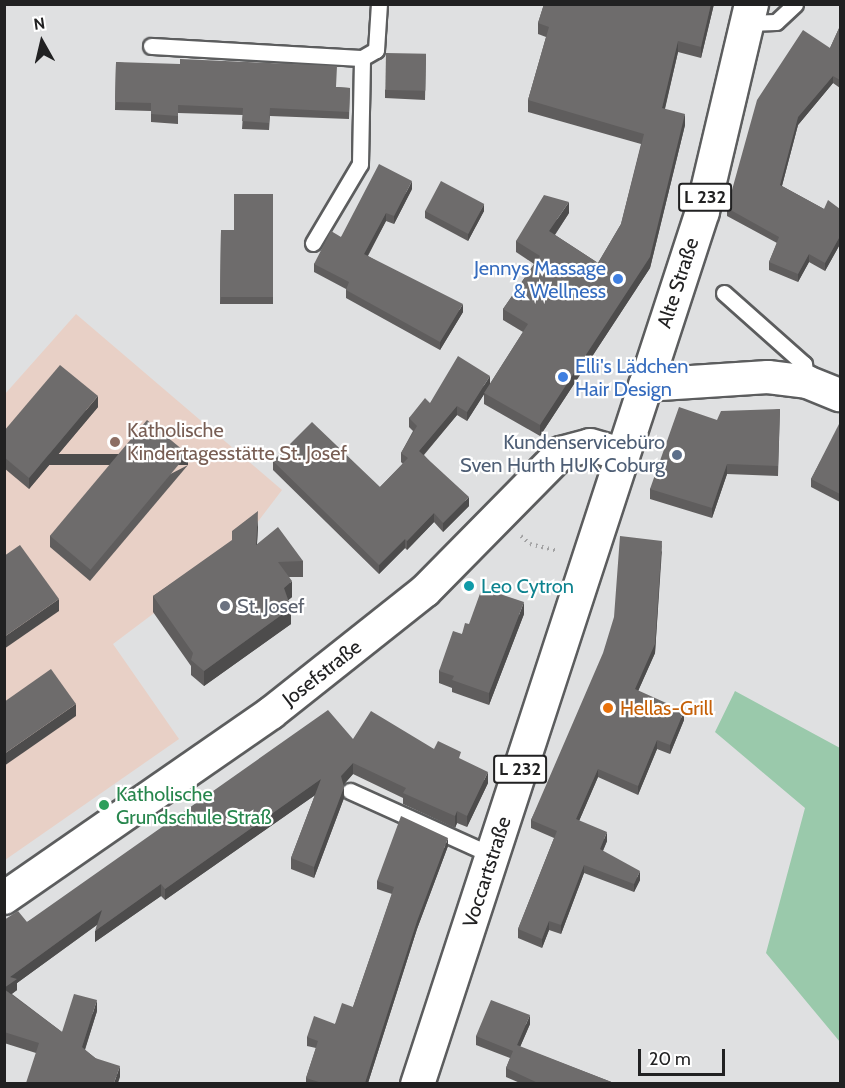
<!DOCTYPE html>
<meta charset="utf-8">
<style>
body{margin:0}
#map{position:relative;width:845px;height:1088px;overflow:hidden;background:#dfe0e1;font-family:Cabin,sans-serif}
div>[style]{position:absolute}
[style*='--x']{left:calc(var(--x)*1px);top:calc(var(--y)*1px);width:calc(var(--w)*1px);rotate:calc(var(--a)*1deg)}
.education>*{inset:0;background:#e8d0c6}
.green>*{inset:0;background:#9ac9ab}
.path>*{height:4px;margin-top:-2px;transform-origin:0;background:repeating-linear-gradient(90deg,#a2a2a3 0 1.5px,transparent 0 6px)}
.roads{filter:drop-shadow(2px 0 #5c5d5e) drop-shadow(-2px 0 #5c5d5e) drop-shadow(0 2px #5c5d5e) drop-shadow(0 -2px #5c5d5e)}
.service>*{height:15px;margin:-7.5px;padding:0 7.5px;transform-origin:7.5px;border-radius:7.5px;background:#fff}
.minor>*{height:32px;margin:-16px;padding:0 16px;transform-origin:16px;border-radius:16px;background:#fff}
.primary>*{height:33px;margin:-16.5px;padding:0 16.5px;transform-origin:16.5px;border-radius:16.5px;background:#fff}
.wall>*{inset:0;background:#5f5d5d}
.shaded-wall>*{inset:0;background:#4d4c4c;transform-origin:0 0}
.building>*{inset:0;background:#6e6c6c;transform-origin:0 0}
.dots>*{width:16px;height:16px;translate:-50% -50%;box-sizing:border-box;border:3px solid #fff;border-radius:50%}
span{translate:-50% -50%;white-space:nowrap;text-align:center;line-height:1.15;-webkit-text-stroke:4.5px #fff;paint-order:stroke}
.shield-label span{padding:2px 4px;background:#fff;border:2px solid;border-radius:4px;-webkit-text-stroke-width:0}
.shield-label{font-size:18px;color:#212122;font-weight:700}
.shop-label{font-size:20px;color:#366cbe}
.right{translate:-100% -50%;text-align:right}
.left{translate:0 -50%;text-align:left}
.street-label{font-size:20px;color:#212122}
.education-label{font-size:20px;color:#785e54}
.service-label{font-size:20px;color:#4e5e75}
.culture-label{font-size:20px;color:#0d838f}
.worship-label{font-size:20px;color:#5b616d}
.food-label{font-size:20px;color:#c56008}
.leisure-label{font-size:20px;color:#27864d}
.frame{position:absolute;inset:0;border:6px solid #212122;pointer-events:none}
.north{position:absolute;left:12px;top:12px;width:60px;height:60px;-webkit-text-stroke:4px #fff;paint-order:stroke;rotate:352deg;font-size:16px;font-weight:700;line-height:24px;text-align:center;color:#212122}
.north::after{content:'';display:block;margin:auto;width:21px;height:27px;background:#212122;clip-path:polygon(50% 0,100% 100%,50% 72%,0 100%)}
.scale{position:absolute;left:638px;top:1049px;width:87px;height:27px;box-sizing:border-box;border:3px solid #212122;border-top:0;padding-left:8px;font-size:18px;line-height:21px;white-space:nowrap;color:#212122;-webkit-text-stroke:4px #fff;paint-order:stroke}
</style>
<div id="map">
<div class="education">
<div style="clip-path:polygon(76px 314px,282px 490px,234px 553px,113px 644px,179px 739px,5px 860px,5px 394px)"></div>
</div>
<div class="green">
<div style="clip-path:polygon(735px 691px,840px 748px,840px 1042px,766px 953px,805px 808px,715px 732px)"></div>
</div>
<div class="path">
<div style="--x:521;--y:536;--w:12;--a:42"></div>
<div style="--x:530;--y:544;--w:29;--a:14"></div>
</div>
<div class="roads">
<div class="service">
<div style="--x:747;--y:23;--w:29;--a:-2"></div>
<div style="--x:776;--y:22;--w:26;--a:-43"></div>
<div style="--x:151;--y:46;--w:211;--a:3.3"></div>
<div style="--x:313;--y:243;--w:92;--a:-59.3"></div>
<div style="--x:360;--y:164;--w:106;--a:-88.9"></div>
<div style="--x:362;--y:58;--w:16;--a:-30"></div>
<div style="--x:376;--y:50;--w:46;--a:-86.3"></div>
<div style="--x:724;--y:293;--w:107;--a:41.6"></div>
<div style="--x:804;--y:364;--w:18;--a:81"></div>
<div style="--x:350;--y:791;--w:158;--a:24.3"></div>
</div>
<div class="minor">
<div style="--x:645;--y:385;--w:123;--a:-3.7"></div>
<div style="--x:768;--y:377;--w:39;--a:7"></div>
<div style="--x:807;--y:382;--w:35;--a:22"></div>
<div style="--x:4;--y:898;--w:325;--a:-34.7"></div>
<div style="--x:271;--y:713;--w:196;--a:-38.4"></div>
<div style="--x:425;--y:591;--w:194;--a:-45.4"></div>
<div style="--x:561;--y:453;--w:30;--a:-15"></div>
<div style="--x:590;--y:445;--w:32;--a:16"></div>
</div>
<div class="primary">
<div style="--x:417;--y:1084;--w:918;--a:-71.92"></div>
<div style="--x:702;--y:211;--w:213;--a:-76.7"></div>
</div>
</div>
<div class="wall">
<div style="clip-path:polygon(544px 4px,714px 4px,701px 58px,678px 52px,665px 109px,685px 125px,650px 268px,540px 436px,484px 404px,484px 394px,467px 421px,457px 415px,424px 455px,469px 506px,443px 532px,434px 522px,407px 550px,405px 548px,379px 574px,273px 470px,273px 461px,380px 487px,403px 464px,401px 462px,401px 453px,413px 431px,409px 427px,409px 418px,430px 403px,490px 384px,523px 332px,503px 320px,503px 309px,534px 264px,516px 252px,516px 241px,569px 213px,555px 235px,598px 263px,621px 224px,641px 144px,528px 112px,528px 100px,546px 37px,538px 34px,538px 23px)"></div>
<div style="clip-path:polygon(840px 26px,840px 88px,833px 83px,798px 125px,782px 186px,824px 209px,840px 209px,840px 247px,839px 246px,825px 271px,809px 262px,798px 282px,769px 270px,769px 262px,777px 243px,727px 216px,727px 208px,830px 48px)"></div>
<div style="clip-path:polygon(426px 54px,425px 100px,385px 98px,385px 90px)"></div>
<div style="clip-path:polygon(116px 62px,336px 87px,350px 88px,349px 119px,270px 116px,269px 130px,242px 129px,243px 115px,178px 113px,178px 124px,151px 122px,151px 111px,115px 110px)"></div>
<div style="clip-path:polygon(412px 189px,394px 224px,386px 221px,368px 256px,463px 312px,440px 350px,346px 298px,346px 289px,314px 272px,314px 264px,341px 237px)"></div>
<div style="clip-path:polygon(273px 194px,273px 304px,220px 304px,221px 230px,234px 230px)"></div>
<div style="clip-path:polygon(425px 211px,484px 211px,468px 241px,425px 218px)"></div>
<div style="clip-path:polygon(98px 407px,29px 489px,4px 468px,4px 431px)"></div>
<div style="clip-path:polygon(780px 409px,778px 476px,727px 474px,712px 518px,650px 499px,650px 489px,717px 420px)"></div>
<div style="clip-path:polygon(840px 425px,840px 502px,811px 487px,811px 479px)"></div>
<div style="clip-path:polygon(188px 465px,90px 581px,50px 547px,50px 536px)"></div>
<div style="clip-path:polygon(258px 526px,257px 544px,303px 561px,303px 577px,289px 577px,292px 597px,288px 600px,291px 624px,204px 686px,191px 675px,191px 666px,153px 612px,153px 596px)"></div>
<div style="clip-path:polygon(662px 550px,655px 653px,638px 691px,684px 720px,670px 754px,657px 749px,638px 795px,598px 777px,579px 821px,607px 841px,603px 851px,640px 880px,634px 892px,584px 873px,561px 934px,549px 930px,542px 948px,518px 938px,518px 929px,554px 838px,531px 828px,531px 820px)"></div>
<div style="clip-path:polygon(524px 614px,489px 705px,452px 692px,452px 688px,439px 683px,439px 671px,462px 634px,469px 624px)"></div>
<div style="clip-path:polygon(353px 739px,434px 749px,461px 760px,488px 783px,467px 827px,457px 823px,455px 828px,403px 804px,403px 798px,353px 774px,343px 785px,344px 798px,314px 878px,291px 869px,291px 858px,315px 795px,165px 900px,161px 896px,95px 942px,97px 925px,17px 983px,17px 990px,12px 994px,62px 1032px,97px 1011px,85px 1050px,120px 1077px,36px 1053px,4px 1043px,4px 920px,27px 922px)"></div>
<div style="clip-path:polygon(448px 846px,417px 929px,368px 1083px,306px 1083px,306px 1078px,316px 1048px,307px 1046px,307px 1037px,335px 1024px,353px 1007px,392px 894px,377px 889px,377px 881px)"></div>
<div style="clip-path:polygon(530px 1024px,520px 1047px,614px 1083px,520px 1083px,506px 1077px,506px 1068px,510px 1058px,476px 1045px,476px 1036px)"></div>
</div>
<div class="shaded-wall">
<div style="clip-path:polygon(711px 4px,714px 4px,701px 58px,701px 47px)"></div>
<div style="clip-path:polygon(678px 41px,678px 52px,662px 120px,662px 108px)"></div>
<div style="clip-path:polygon(833px 76px,833px 83px,798px 125px,780px 193px,780px 185px,798px 117px)"></div>
<div style="clip-path:polygon(685px 114px,685px 125px,650px 268px,540px 436px,540px 425px)"></div>
<div style="clip-path:polygon(412px 181px,412px 189px,394px 224px,394px 216px)"></div>
<div style="clip-path:polygon(569px 202px,569px 213px,549px 243px,549px 231px)"></div>
<div style="clip-path:polygon(484px 204px,484px 211px,468px 241px,468px 233px)"></div>
<div style="clip-path:polygon(386px 213px,386px 221px,364px 262px,364px 254px)"></div>
<div style="clip-path:polygon(839px 238px,839px 246px,825px 271px,825px 263px)"></div>
<div style="clip-path:polygon(809px 254px,809px 262px,798px 282px,798px 274px)"></div>
<div style="clip-path:polygon(463px 304px,463px 312px,440px 350px,440px 342px)"></div>
<div style="clip-path:polygon(490px 376px,490px 385px,467px 421px,467px 412px)"></div>
<div style="clip-path:polygon(98px 396px,98px 407px,29px 489px,29px 478px)"></div>
<div style="clip-path:polygon(457px 406px,457px 415px,419px 460px,419px 451px)"></div>
<div style="left:188px;top:454px;width:11px;height:152px;rotate:90deg"></div>
<div style="clip-path:polygon(727px 464px,727px 474px,712px 518px,712px 508px)"></div>
<div style="clip-path:polygon(469px 497px,469px 506px,443px 532px,443px 523px)"></div>
<div style="clip-path:polygon(258px 511px,258px 526px,256px 560px,256px 545px)"></div>
<div style="clip-path:polygon(434px 513px,434px 522px,407px 550px,407px 541px)"></div>
<div style="clip-path:polygon(405px 539px,405px 548px,379px 574px,379px 565px)"></div>
<div style="clip-path:polygon(662px 541px,655px 653px,635px 698px,635px 689px)"></div>
<div style="clip-path:polygon(292px 581px,292px 597px,284px 604px,284px 588px)"></div>
<div style="clip-path:polygon(59px 599px,59px 611px,4px 649px,4px 637px)"></div>
<div style="clip-path:polygon(524px 602px,524px 614px,489px 705px,489px 693px)"></div>
<div style="clip-path:polygon(291px 608px,291px 624px,204px 686px,204px 671px)"></div>
<div style="clip-path:polygon(76px 704px,76px 716px,4px 766px,4px 754px)"></div>
<div style="clip-path:polygon(684px 711px,684px 720px,670px 754px,670px 745px)"></div>
<div style="clip-path:polygon(657px 740px,657px 749px,638px 795px,638px 786px)"></div>
<div style="clip-path:polygon(353px 763px,353px 774px,341px 788px,341px 776px)"></div>
<div style="clip-path:polygon(598px 769px,598px 777px,576px 828px,576px 819px)"></div>
<div style="clip-path:polygon(488px 772px,488px 783px,467px 827px,467px 816px)"></div>
<div style="clip-path:polygon(321px 779px,321px 791px,165px 900px,165px 889px)"></div>
<div style="clip-path:polygon(344px 787px,344px 798px,314px 878px,314px 867px)"></div>
<div style="clip-path:polygon(6px 809px,6px 820px,4px 821px,4px 810px)"></div>
<div style="clip-path:polygon(457px 811px,457px 823px,455px 828px,455px 816px)"></div>
<div style="clip-path:polygon(607px 832px,607px 841px,600px 857px,600px 849px)"></div>
<div style="clip-path:polygon(448px 838px,448px 846px,417px 929px,368px 1083px,365px 1083px,417px 921px)"></div>
<div style="clip-path:polygon(584px 865px,584px 873px,561px 934px,561px 925px)"></div>
<div style="clip-path:polygon(640px 871px,640px 880px,634px 892px,634px 884px)"></div>
<div style="clip-path:polygon(161px 884px,161px 896px,95px 942px,95px 931px)"></div>
<div style="clip-path:polygon(102px 910px,102px 921px,17px 983px,17px 990px,4px 999px,4px 988px,10px 977px)"></div>
<div style="clip-path:polygon(549px 921px,549px 930px,542px 948px,542px 939px)"></div>
<div style="clip-path:polygon(97px 1000px,97px 1011px,82px 1058px,82px 1047px)"></div>
<div style="clip-path:polygon(530px 1015px,530px 1024px,517px 1054px,517px 1045px)"></div>
<div style="clip-path:polygon(120px 1066px,120px 1077px,118px 1083px,114px 1083px)"></div>
</div>
<div class="building">
<div style="clip-path:polygon(544px 4px,711px 4px,701px 47px,678px 41px,662px 108px,685px 114px,650px 257px,540px 425px,484px 393px,528px 324px,503px 309px,540px 256px,516px 241px,544px 195px,569px 202px,549px 231px,598px 263px,621px 224px,644px 134px,528px 100px,549px 27px,538px 23px)"></div>
<div style="clip-path:polygon(840px 26px,840px 80px,833px 76px,798px 117px,780px 185px,824px 209px,828px 200px,840px 209px,840px 239px,839px 238px,825px 263px,809px 254px,798px 274px,769px 262px,779px 237px,727px 208px,757px 100px,803px 30px,830px 48px)"></div>
<div style="left:386px;top:53px;width:40px;height:37px;rotate:1deg"></div>
<div style="clip-path:polygon(180px 59px,337px 66px,336px 87px,350px 88px,349px 112px,270px 108px,269px 123px,242px 121px,243px 108px,178px 105px,178px 116px,151px 114px,151px 103px,115px 102px,116px 62px,180px 64px)"></div>
<div style="clip-path:polygon(379px 164px,412px 181px,394px 216px,386px 213px,364px 254px,463px 304px,440px 342px,346px 290px,349px 282px,314px 264px,331px 231px,341px 237px)"></div>
<div style="left:441px;top:181px;width:49px;height:34px;rotate:28deg"></div>
<div style="clip-path:polygon(234px 194px,273px 194px,273px 297px,220px 297px,221px 230px,234px 230px)"></div>
<div style="clip-path:polygon(458px 356px,490px 376px,467px 412px,457px 406px,419px 451px,469px 497px,443px 523px,434px 513px,407px 541px,405px 539px,379px 565px,273px 461px,312px 422px,380px 487px,408px 458px,401px 453px,417px 426px,409px 418px,425px 398px,430px 403px)"></div>
<div style="clip-path:polygon(60px 365px,98px 396px,29px 478px,4px 457px,4px 431px)"></div>
<div style="clip-path:polygon(679px 407px,717px 420px,721px 411px,780px 409px,778px 466px,727px 464px,712px 508px,650px 489px)"></div>
<div style="left:147px;top:420px;width:53px;height:151px;rotate:40deg"></div>
<div style="clip-path:polygon(839px 424px,840px 425px,840px 494px,811px 479px)"></div>
<div style="clip-path:polygon(258px 511px,256px 545px,278px 527px,303px 561px,278px 562px,292px 581px,284px 588px,291px 608px,204px 671px,191px 660px,193px 653px,153px 596px,232px 540px,232px 531px)"></div>
<div style="clip-path:polygon(620px 536px,662px 541px,655px 644px,635px 689px,684px 711px,670px 745px,657px 740px,638px 786px,598px 769px,576px 819px,607px 832px,600px 849px,640px 871px,634px 884px,584px 865px,561px 925px,549px 921px,542px 939px,518px 929px,557px 831px,531px 820px,603px 653px,614px 617px)"></div>
<div style="clip-path:polygon(20px 545px,59px 599px,4px 637px,4px 556px)"></div>
<div style="clip-path:polygon(482px 588px,524px 602px,489px 693px,452px 680px,454px 676px,439px 671px,453px 631px,462px 634px,465px 623px,469px 624px)"></div>
<div style="clip-path:polygon(51px 669px,76px 704px,4px 754px,4px 702px)"></div>
<div style="clip-path:polygon(328px 710px,353px 739px,371px 711px,434px 749px,438px 741px,461px 752px,459px 758px,488px 772px,467px 816px,457px 811px,455px 816px,403px 793px,406px 788px,353px 763px,341px 776px,344px 787px,314px 867px,291px 858px,321px 779px,165px 889px,161px 884px,95px 931px,102px 910px,10px 977px,17px 979px,4px 988px,4px 920px,18px 911px,27px 922px)"></div>
<div style="clip-path:polygon(401px 816px,448px 838px,417px 921px,365px 1083px,322px 1083px,306px 1078px,318px 1041px,307px 1037px,314px 1016px,335px 1024px,342px 1003px,353px 1007px,394px 887px,377px 881px)"></div>
<div style="clip-path:polygon(4px 989px,62px 1032px,74px 994px,97px 1000px,82px 1047px,95px 1058px,120px 1066px,114px 1083px,26px 1083px,39px 1043px,4px 1032px)"></div>
<div style="clip-path:polygon(491px 1000px,530px 1015px,517px 1045px,614px 1083px,538px 1083px,506px 1068px,513px 1051px,476px 1036px)"></div>
</div>
<div class="dots">
<div style="left:618px;top:279px;background:#3f7fe0"></div>
<div style="left:563px;top:377px;background:#3f7fe0"></div>
<div style="left:115px;top:442px;background:#8d6e63"></div>
<div style="left:677px;top:455px;background:#5c6f8a"></div>
<div style="left:469px;top:586px;background:#0f9aa8"></div>
<div style="left:225px;top:606px;background:#6b7280"></div>
<div style="left:608px;top:708px;background:#e8710a"></div>
<div style="left:104px;top:805px;background:#2e9e5b"></div>
</div>
<div class="shield-label">
<span style="left:705px;top:197px">L 232</span>
<span style="left:520px;top:769px">L 232</span>
</div>
<div class="shop-label">
<span class="right" style="left:606px;top:280px">Jennys Massage<br>&amp; Wellness</span>
<span class="left" style="left:575px;top:378px">Elli's Lädchen<br>Hair Design</span>
</div>
<div class="street-label">
<span style="left:678px;top:283px;rotate:-72deg">Alte Straße</span>
<span style="left:322px;top:673px;rotate:-38deg">Josefstraße</span>
<span style="left:487px;top:872px;rotate:-72deg">Voccartstraße</span>
</div>
<div class="education-label">
<span class="left" style="left:127px;top:442px">Katholische<br>Kindertagesstätte St. Josef</span>
</div>
<div class="service-label">
<span class="right" style="left:665px;top:454px">Kundenservicebüro<br>Sven Hurth HUK Coburg</span>
</div>
<div class="culture-label">
<span class="left" style="left:481px;top:586px">Leo Cytron</span>
</div>
<div class="worship-label">
<span class="left" style="left:237px;top:606px">St. Josef</span>
</div>
<div class="food-label">
<span class="left" style="left:620px;top:708px">Hellas-Grill</span>
</div>
<div class="leisure-label">
<span class="left" style="left:116px;top:806px">Katholische<br>Grundschule Straß</span>
</div>
<div class="frame"></div>
<div class="north">N</div>
<div class="scale">20 m</div>
</div>
